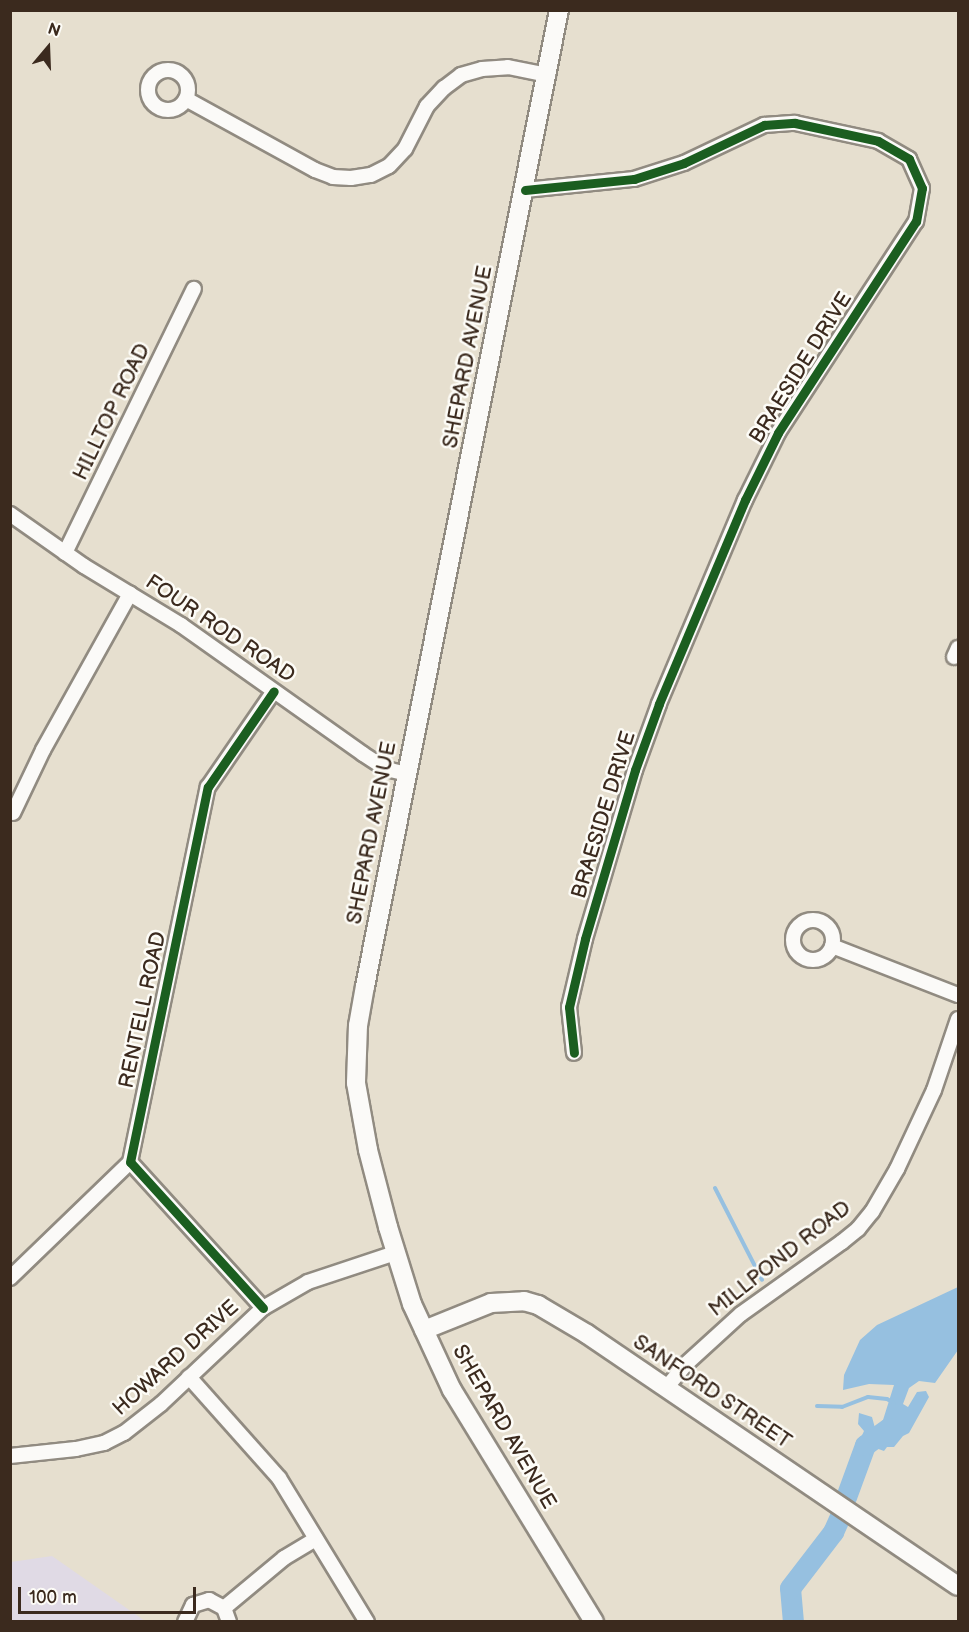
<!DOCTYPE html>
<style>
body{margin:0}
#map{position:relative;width:969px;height:1632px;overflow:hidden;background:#e6dfcf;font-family:"Balsamiq Sans",sans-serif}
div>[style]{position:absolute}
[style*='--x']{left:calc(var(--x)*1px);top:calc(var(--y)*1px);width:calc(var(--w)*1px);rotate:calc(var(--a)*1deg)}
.built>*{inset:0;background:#e0dae5}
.water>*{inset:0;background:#96c0e0}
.stream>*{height:4px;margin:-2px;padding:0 2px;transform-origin:2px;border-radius:2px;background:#96c0e0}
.river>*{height:21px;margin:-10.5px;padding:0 10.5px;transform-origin:10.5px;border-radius:10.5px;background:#96c0e0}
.roads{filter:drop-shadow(2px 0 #918b81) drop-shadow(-2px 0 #918b81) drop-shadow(0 2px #918b81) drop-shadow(0 -2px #918b81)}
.street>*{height:14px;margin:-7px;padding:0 7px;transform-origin:7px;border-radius:7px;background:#fbfaf8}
.street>.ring{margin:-7px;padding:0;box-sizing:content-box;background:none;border:14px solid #fbfaf8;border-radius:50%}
.secondary>*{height:18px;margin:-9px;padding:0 9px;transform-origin:9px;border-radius:9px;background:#fbfaf8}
.cycleway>*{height:9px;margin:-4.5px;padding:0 4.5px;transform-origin:4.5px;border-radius:4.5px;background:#1b5e20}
span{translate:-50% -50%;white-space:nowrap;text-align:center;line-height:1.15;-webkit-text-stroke:5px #fdfcf7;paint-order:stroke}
.street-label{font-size:21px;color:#3b2a1e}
.frame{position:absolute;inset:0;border:12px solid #3b2a1e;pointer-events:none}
.north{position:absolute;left:18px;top:18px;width:60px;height:60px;-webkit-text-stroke:4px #fdfcf7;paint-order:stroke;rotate:19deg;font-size:16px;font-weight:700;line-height:24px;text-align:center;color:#3b2a1e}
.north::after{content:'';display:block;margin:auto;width:21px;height:27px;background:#3b2a1e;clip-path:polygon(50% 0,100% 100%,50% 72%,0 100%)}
.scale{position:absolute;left:18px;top:1587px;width:178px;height:27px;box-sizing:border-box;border:3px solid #3b2a1e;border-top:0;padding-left:8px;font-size:18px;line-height:21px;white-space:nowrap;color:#3b2a1e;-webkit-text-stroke:4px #fdfcf7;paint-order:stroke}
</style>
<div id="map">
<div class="built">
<div style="clip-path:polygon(52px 1556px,145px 1621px,11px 1621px,11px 1562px)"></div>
</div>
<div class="water">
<div style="clip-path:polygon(958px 1287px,958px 1350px,935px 1383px,919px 1381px,909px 1388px,903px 1404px,908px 1407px,917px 1392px,926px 1391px,929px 1397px,909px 1433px,903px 1436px,894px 1447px,887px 1447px,884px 1451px,859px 1442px,864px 1431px,858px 1424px,859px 1413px,872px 1417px,875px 1428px,878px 1427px,883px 1420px,894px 1385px,869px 1384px,843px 1390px,844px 1375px,860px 1340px,877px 1325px)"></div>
</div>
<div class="stream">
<div style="--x:715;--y:1188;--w:103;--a:62.9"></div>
<div style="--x:817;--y:1406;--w:25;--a:2"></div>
<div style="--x:842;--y:1407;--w:28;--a:-21"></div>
<div style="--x:868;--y:1397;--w:19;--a:6"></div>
<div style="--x:887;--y:1399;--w:8;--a:30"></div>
</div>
<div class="river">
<div style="--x:846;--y:1497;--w:55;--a:-69.9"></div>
<div style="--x:865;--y:1445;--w:29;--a:-36"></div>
<div style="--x:793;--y:1622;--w:34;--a:-95"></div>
<div style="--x:790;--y:1588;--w:71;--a:-52.5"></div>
<div style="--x:833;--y:1532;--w:17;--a:-66"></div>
</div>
<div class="roads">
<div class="street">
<div class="ring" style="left:148px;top:70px;width:26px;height:26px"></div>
<div style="--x:186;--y:99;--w:147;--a:28.8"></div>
<div style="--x:315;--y:170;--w:19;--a:21"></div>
<div style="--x:333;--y:177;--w:18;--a:3"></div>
<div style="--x:351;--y:178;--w:20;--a:-9"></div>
<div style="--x:371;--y:175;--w:20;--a:-27"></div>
<div style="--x:389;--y:166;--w:23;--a:-47"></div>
<div style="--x:405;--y:149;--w:48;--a:-62.9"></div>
<div style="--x:427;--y:106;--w:25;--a:-47"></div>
<div style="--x:444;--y:88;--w:21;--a:-37"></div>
<div style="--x:461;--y:75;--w:22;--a:-16"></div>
<div style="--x:482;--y:69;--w:26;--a:-4"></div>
<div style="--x:508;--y:67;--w:41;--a:11.3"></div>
<div style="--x:525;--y:190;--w:110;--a:-5.8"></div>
<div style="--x:634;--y:179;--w:52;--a:-17.7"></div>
<div style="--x:684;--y:163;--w:89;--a:-25.4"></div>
<div style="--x:764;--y:125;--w:31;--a:-4"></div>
<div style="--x:795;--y:123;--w:85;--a:12.2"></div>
<div style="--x:878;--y:141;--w:36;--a:30"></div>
<div style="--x:909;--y:159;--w:32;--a:66"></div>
<div style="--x:922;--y:188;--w:34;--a:100"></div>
<div style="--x:916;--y:221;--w:253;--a:123.1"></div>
<div style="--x:778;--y:433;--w:75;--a:116.2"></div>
<div style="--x:745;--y:500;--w:221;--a:112.9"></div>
<div style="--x:659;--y:704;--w:70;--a:110"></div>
<div style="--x:635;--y:770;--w:176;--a:106.5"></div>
<div style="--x:585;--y:939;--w:70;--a:103.2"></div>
<div style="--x:569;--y:1007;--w:46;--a:83.8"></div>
<div style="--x:10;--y:514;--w:90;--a:35.1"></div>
<div style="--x:84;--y:566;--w:114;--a:31.3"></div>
<div style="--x:181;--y:625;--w:223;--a:35.3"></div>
<div style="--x:363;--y:754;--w:27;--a:33"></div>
<div style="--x:386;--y:769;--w:22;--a:13"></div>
<div style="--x:65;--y:553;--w:294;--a:-64"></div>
<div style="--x:954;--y:657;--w:10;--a:-66"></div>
<div style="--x:13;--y:813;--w:70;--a:-64.5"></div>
<div style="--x:43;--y:750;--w:179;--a:-60.9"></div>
<div class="ring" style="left:793px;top:920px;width:26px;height:26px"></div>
<div style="--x:832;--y:946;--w:135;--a:21.3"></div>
<div style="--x:10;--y:1278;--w:167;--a:-44"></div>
<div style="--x:263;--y:1308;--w:197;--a:-132.3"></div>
<div style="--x:130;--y:1162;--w:383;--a:-78.3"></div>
<div style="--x:208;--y:787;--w:116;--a:-55.5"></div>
<div style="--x:189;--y:1377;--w:135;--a:48.3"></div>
<div style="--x:279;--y:1478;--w:169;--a:58.6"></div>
<div style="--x:666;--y:1388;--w:31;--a:-50"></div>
<div style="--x:686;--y:1364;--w:74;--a:-42.3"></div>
<div style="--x:741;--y:1314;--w:124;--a:-35.5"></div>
<div style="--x:842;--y:1242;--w:21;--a:-39"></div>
<div style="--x:858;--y:1229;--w:22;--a:-51"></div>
<div style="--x:872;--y:1212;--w:50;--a:-59.8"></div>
<div style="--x:897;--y:1169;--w:87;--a:-64.9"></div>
<div style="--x:934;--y:1090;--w:75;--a:-71.3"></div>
<div style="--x:10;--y:1456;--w:66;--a:-6.1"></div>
<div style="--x:76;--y:1449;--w:29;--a:-12"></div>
<div style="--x:104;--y:1443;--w:22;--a:-27"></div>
<div style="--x:124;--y:1433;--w:47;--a:-38.1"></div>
<div style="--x:161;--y:1404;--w:140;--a:-43.3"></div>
<div style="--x:263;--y:1308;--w:52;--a:-30"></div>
<div style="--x:308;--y:1282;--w:92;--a:-18.4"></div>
<div style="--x:224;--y:1608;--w:78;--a:-39.8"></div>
<div style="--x:284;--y:1558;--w:37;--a:-31"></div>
<div style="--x:185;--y:1622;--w:19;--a:-65"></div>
<div style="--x:193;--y:1605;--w:17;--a:-17"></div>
<div style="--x:209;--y:1600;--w:17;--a:28"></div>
<div style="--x:224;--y:1608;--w:15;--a:70"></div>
</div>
<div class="secondary">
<div style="--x:559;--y:10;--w:995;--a:101.24"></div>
<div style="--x:365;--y:986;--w:40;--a:100"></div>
<div style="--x:358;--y:1025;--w:58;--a:92"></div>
<div style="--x:356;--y:1083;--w:68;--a:79.8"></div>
<div style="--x:368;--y:1150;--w:80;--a:75.4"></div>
<div style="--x:388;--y:1227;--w:81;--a:72.7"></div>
<div style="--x:412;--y:1304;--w:95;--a:65.1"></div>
<div style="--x:452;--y:1390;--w:272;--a:58.5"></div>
<div style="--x:424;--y:1330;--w:72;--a:-21.9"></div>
<div style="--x:491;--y:1303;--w:33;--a:-3"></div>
<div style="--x:524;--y:1301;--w:15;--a:16"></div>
<div style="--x:538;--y:1305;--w:57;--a:30.6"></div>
<div style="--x:587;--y:1334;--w:448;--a:34.2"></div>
</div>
</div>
<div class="cycleway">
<div style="--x:525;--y:190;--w:110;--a:-5.8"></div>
<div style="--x:634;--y:179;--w:52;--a:-17.7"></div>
<div style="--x:684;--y:163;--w:89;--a:-25.4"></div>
<div style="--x:764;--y:125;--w:31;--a:-4"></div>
<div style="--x:795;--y:123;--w:85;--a:12.2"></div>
<div style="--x:878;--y:141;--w:36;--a:30"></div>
<div style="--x:909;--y:159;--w:32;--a:66"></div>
<div style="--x:922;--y:188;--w:34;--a:100"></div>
<div style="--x:916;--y:221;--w:253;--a:123.1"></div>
<div style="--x:778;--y:433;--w:75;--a:116.2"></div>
<div style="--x:745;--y:500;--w:221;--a:112.9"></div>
<div style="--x:659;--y:704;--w:70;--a:110"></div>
<div style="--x:635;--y:770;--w:176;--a:106.5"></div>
<div style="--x:585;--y:939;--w:70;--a:103.2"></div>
<div style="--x:569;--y:1007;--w:46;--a:83.8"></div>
<div style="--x:263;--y:1308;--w:197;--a:-132.3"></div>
<div style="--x:130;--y:1162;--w:383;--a:-78.3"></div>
<div style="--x:208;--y:787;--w:116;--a:-55.5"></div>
</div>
<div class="street-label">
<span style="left:468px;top:357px;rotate:-79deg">SHEPARD AVENUE</span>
<span style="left:801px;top:368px;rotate:-58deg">BRAESIDE DRIVE</span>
<span style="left:112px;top:412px;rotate:-64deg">HILLTOP ROAD</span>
<span style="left:220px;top:629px;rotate:34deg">FOUR ROD ROAD</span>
<span style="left:604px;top:815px;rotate:-73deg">BRAESIDE DRIVE</span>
<span style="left:372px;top:833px;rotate:-79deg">SHEPARD AVENUE</span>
<span style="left:143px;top:1010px;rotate:-78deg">RENTELL ROAD</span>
<span style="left:780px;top:1259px;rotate:-38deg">MILLPOND ROAD</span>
<span style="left:176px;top:1358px;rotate:-42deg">HOWARD DRIVE</span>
<span style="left:712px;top:1392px;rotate:34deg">SANFORD STREET</span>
<span style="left:504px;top:1427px;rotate:60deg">SHEPARD AVENUE</span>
</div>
<div class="frame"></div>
<div class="north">N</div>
<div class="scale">100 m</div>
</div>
